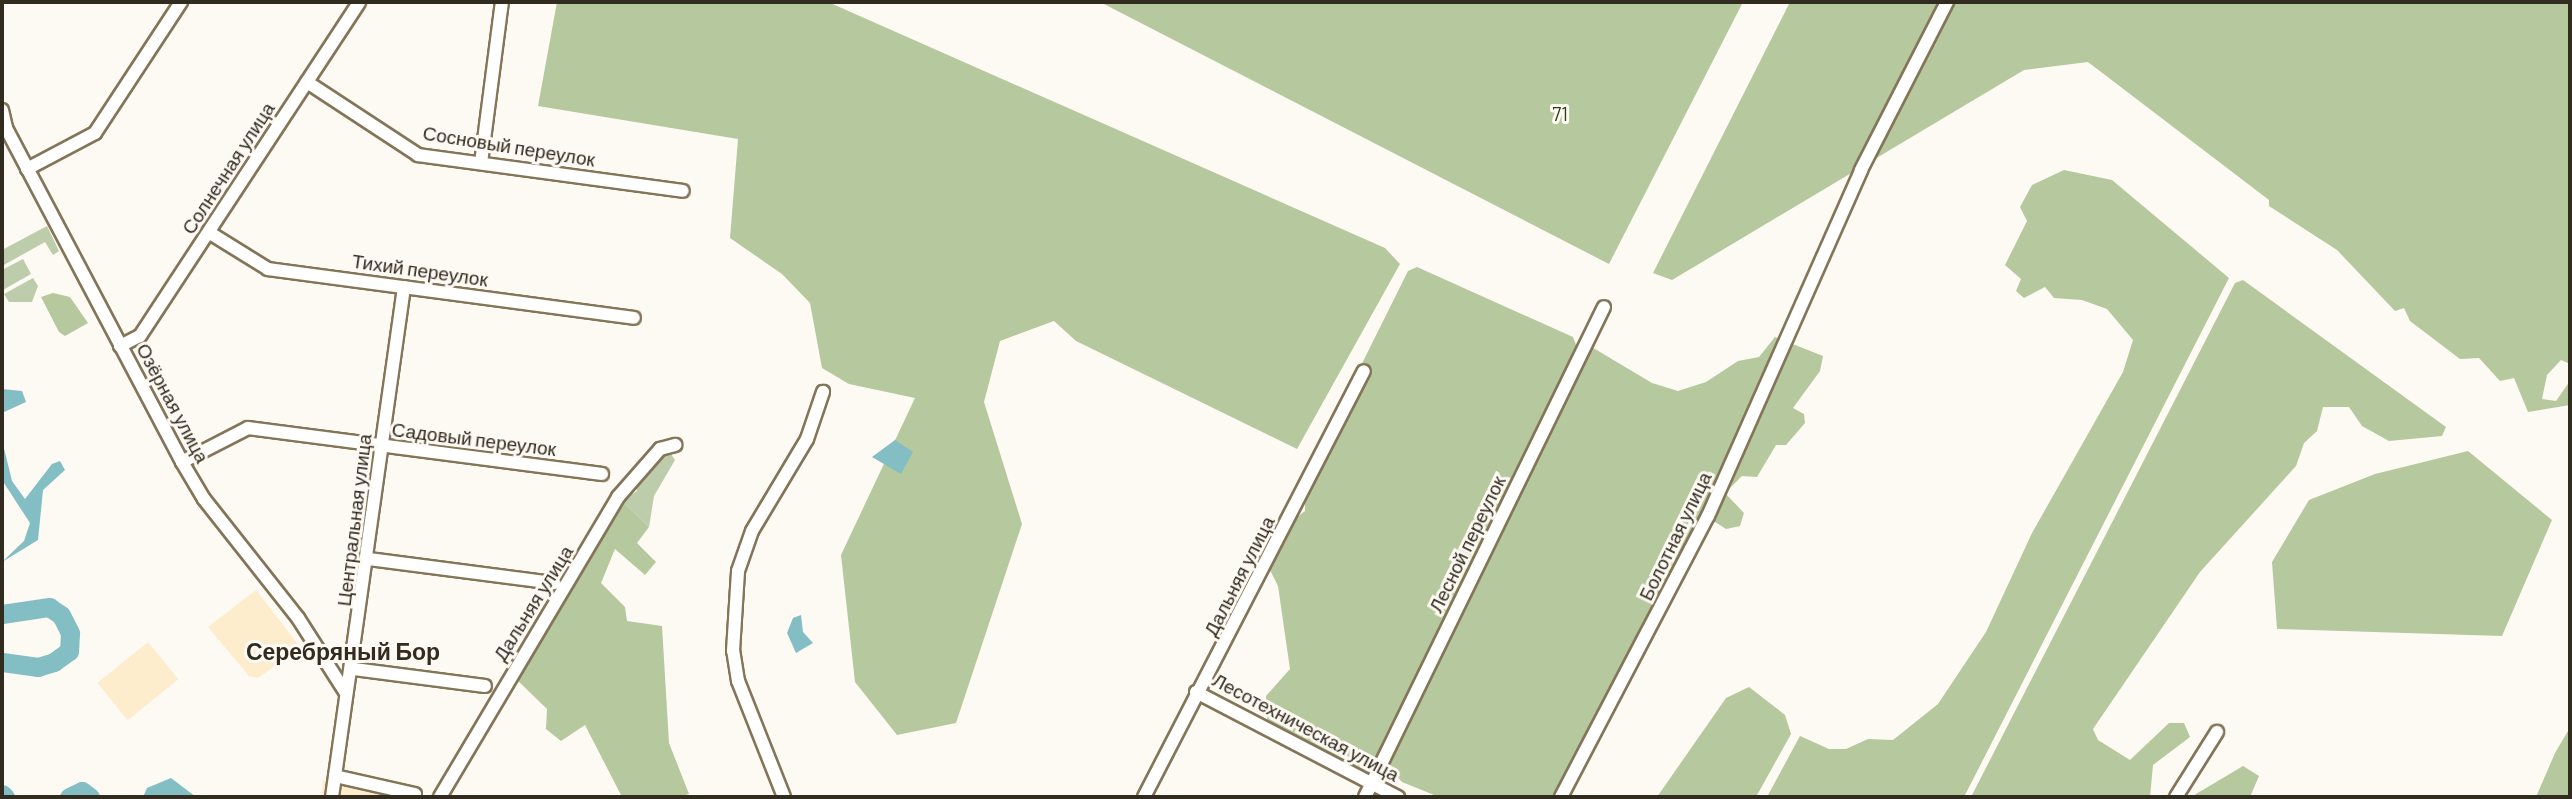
<!DOCTYPE html>
<meta charset="utf-8">
<style>
body{margin:0}
#map{position:relative;width:2572px;height:799px;overflow:hidden;background:#fdf9f3;font-family:Barlow,sans-serif}
div>[style]{position:absolute}
[style*='--x']{left:calc(var(--x)*1px);top:calc(var(--y)*1px);width:calc(var(--w)*1px);rotate:calc(var(--a)*1deg)}
.built>*{inset:0;background:#fdedcd;transform-origin:0 0}
.green>*{inset:0;background:#bdccab}
.forest>*{inset:0;background:#b6c89d}
.water>*{inset:0;background:#82bec4}
.river>*{height:19px;margin:-9.5px;padding:0 9.5px;transform-origin:9.5px;border-radius:9.5px;background:#82bec4}
.roads{filter:drop-shadow(2px 0 #847558) drop-shadow(-2px 0 #847558) drop-shadow(0 2px #847558) drop-shadow(0 -2px #847558)}
.minor>*{height:12px;margin:-6px;padding:0 6px;transform-origin:6px;border-radius:6px;background:#fff}
span{translate:-50% -50%;white-space:nowrap;text-align:center;line-height:1.15;-webkit-text-stroke:6px #fdf9f3;paint-order:stroke}
.park-label{font-size:19px;color:#2f4010}
.street-label{font-size:19px;color:#322b1f}
.quarter-label{font-size:23px;color:#322b1f;font-weight:700}
.frame{position:absolute;inset:0;border:4px solid #322b1f;pointer-events:none}
</style>
<div id="map">
<div class="built">
<div style="clip-path:polygon(256px 590px,301px 648px,258px 678px,249px 676px,208px 627px)"></div>
<div style="left:148px;top:642px;width:48px;height:65px;rotate:51deg"></div>
<div style="clip-path:polygon(323px 780px,406px 797px,322px 797px)"></div>
</div>
<div class="green">
<div style="clip-path:polygon(47px 226px,59px 251px,53px 255px,45px 242px,2px 266px,2px 250px)"></div>
<div style="clip-path:polygon(23px 259px,31px 274px,3px 290px,2px 270px)"></div>
<div style="clip-path:polygon(33px 278px,38px 286px,32px 302px,9px 302px,4px 294px)"></div>
<div style="clip-path:polygon(669px 451px,675px 460px,654px 496px,649px 527px,622px 501px,637px 491px,635px 480px)"></div>
</div>
<div class="forest">
<div style="clip-path:polygon(557px 2px,828px 2px,1385px 248px,1400px 264px,1297px 449px,1076px 341px,1054px 321px,1000px 341px,984px 402px,1022px 524px,956px 723px,897px 735px,855px 682px,841px 555px,915px 398px,849px 384px,822px 368px,810px 303px,782px 274px,730px 238px,738px 139px,538px 106px)"></div>
<div style="clip-path:polygon(1100px 2px,1743px 2px,1609px 264px)"></div>
<div style="clip-path:polygon(1790px 2px,2570px 2px,2570px 364px,2561px 360px,2547px 375px,2542px 399px,2556px 401px,2570px 381px,2570px 405px,2528px 412px,2514px 378px,2500px 381px,2479px 358px,2460px 359px,2410px 321px,2404px 308px,2395px 311px,2337px 250px,2269px 206px,2269px 200px,2088px 62px,2024px 70px,1672px 280px,1653px 273px)"></div>
<div style="clip-path:polygon(2064px 170px,2112px 180px,2229px 278px,1964px 797px,1767px 797px,1800px 736px,1829px 749px,1846px 749px,1868px 739px,1893px 740px,1938px 704px,1986px 632px,2032px 533px,2123px 372px,2133px 340px,2107px 309px,2082px 300px,2054px 298px,2045px 287px,2024px 298px,2016px 291px,2021px 279px,2005px 265px,2027px 221px,2020px 207px,2032px 185px)"></div>
<div style="clip-path:polygon(1417px 267px,1573px 337px,1578px 350px,1368px 773px,1352px 777px,1267px 719px,1266px 696px,1290px 669px,1278px 586px,1267px 564px,1282px 529px,1305px 511px,1305px 478px,1408px 271px)"></div>
<div style="clip-path:polygon(2243px 280px,2446px 427px,2442px 436px,2389px 441px,2362px 426px,2349px 407px,2323px 407px,2317px 431px,2304px 443px,2296px 466px,2200px 572px,2093px 729px,2098px 740px,2130px 760px,2169px 723px,2184px 723px,2190px 737px,2153px 765px,2150px 797px,1971px 797px,2235px 283px)"></div>
<div style="clip-path:polygon(53px 293px,70px 297px,88px 323px,65px 336px,59px 332px,41px 297px)"></div>
<div style="clip-path:polygon(1775px 337px,1823px 356px,1820px 371px,1793px 408px,1804px 414px,1805px 423px,1786px 445px,1776px 445px,1757px 477px,1742px 476px,1725px 493px,1744px 513px,1740px 526px,1726px 529px,1712px 520px,1690px 534px,1554px 797px,1439px 797px,1402px 782px,1389px 768px,1389px 756px,1590px 346px,1652px 383px,1678px 391px,1706px 382px,1738px 361px,1759px 357px)"></div>
<div style="clip-path:polygon(2468px 451px,2552px 520px,2502px 636px,2277px 629px,2272px 562px,2309px 500px,2375px 474px)"></div>
<div style="clip-path:polygon(622px 501px,649px 527px,637px 543px,656px 562px,645px 575px,615px 549px,601px 583px,625px 607px,627px 621px,662px 626px,669px 743px,689px 794px,678px 797px,622px 797px,585px 725px,561px 741px,546px 729px,547px 709px,514px 677px)"></div>
<div style="clip-path:polygon(1749px 687px,1785px 715px,1791px 734px,1756px 797px,1657px 797px,1726px 698px)"></div>
<div style="clip-path:polygon(2568px 731px,2570px 797px,2536px 797px,2555px 753px)"></div>
<div style="clip-path:polygon(2243px 766px,2259px 776px,2250px 797px,2191px 797px)"></div>
</div>
<div class="water">
<div style="clip-path:polygon(2px 389px,22px 391px,26px 402px,2px 413px)"></div>
<div style="clip-path:polygon(2px 440px,12px 481px,25px 499px,52px 464px,60px 461px,65px 470px,43px 490px,38px 540px,2px 562px,24px 541px,30px 523px,2px 480px)"></div>
<div style="clip-path:polygon(895px 440px,913px 452px,901px 474px,872px 457px)"></div>
<div style="clip-path:polygon(801px 615px,803px 632px,813px 643px,796px 653px,787px 633px,793px 618px)"></div>
<div style="clip-path:polygon(171px 778px,196px 797px,143px 797px,147px 788px)"></div>
</div>
<div class="river">
<div style="--x:2;--y:614;--w:48;--a:-8.5"></div>
<div style="--x:49;--y:607;--w:14;--a:34"></div>
<div style="--x:61;--y:615;--w:20;--a:63"></div>
<div style="--x:70;--y:633;--w:18;--a:93"></div>
<div style="--x:69;--y:651;--w:19;--a:144"></div>
<div style="--x:54;--y:662;--w:17;--a:163"></div>
<div style="--x:38;--y:667;--w:36;--a:-172"></div>
<div style="--x:2;--y:794;--w:4;--a:45"></div>
<div style="--x:69;--y:797;--w:14;--a:-25"></div>
<div style="--x:82;--y:791;--w:10;--a:37"></div>
</div>
<div class="roads">
<div class="minor">
<div style="--x:307;--y:82;--w:133;--a:33.3"></div>
<div style="--x:418;--y:155;--w:267;--a:7.7"></div>
<div style="--x:2;--y:110;--w:18;--a:77"></div>
<div style="--x:6;--y:128;--w:378;--a:62.2"></div>
<div style="--x:182;--y:462;--w:43;--a:59.3"></div>
<div style="--x:204;--y:499;--w:152;--a:51.7"></div>
<div style="--x:298;--y:618;--w:89;--a:57.4"></div>
<div style="--x:481;--y:163;--w:162;--a:-82.6"></div>
<div style="--x:27;--y:169;--w:77;--a:-27.9"></div>
<div style="--x:95;--y:133;--w:157;--a:-56.7"></div>
<div style="--x:210;--y:233;--w:68;--a:31.8"></div>
<div style="--x:268;--y:269;--w:369;--a:7.6"></div>
<div style="--x:120;--y:346;--w:22;--a:-27"></div>
<div style="--x:140;--y:336;--w:399;--a:-56.7"></div>
<div style="--x:182;--y:462;--w:74;--a:-27.3"></div>
<div style="--x:248;--y:428;--w:357;--a:7.4"></div>
<div style="--x:369;--y:559;--w:187;--a:7.4"></div>
<div style="--x:354;--y:669;--w:132;--a:7.4"></div>
<div style="--x:1196;--y:692;--w:228;--a:27.5"></div>
<div style="--x:335;--y:776;--w:82;--a:12.7"></div>
<div style="--x:332;--y:797;--w:515;--a:-81.96"></div>
<div style="--x:440;--y:797;--w:349;--a:-59.3"></div>
<div style="--x:618;--y:497;--w:64;--a:-48.8"></div>
<div style="--x:660;--y:449;--w:16;--a:-15"></div>
<div style="--x:784;--y:797;--w:125;--a:-111.6"></div>
<div style="--x:738;--y:681;--w:30;--a:-99"></div>
<div style="--x:733;--y:651;--w:80;--a:-86.4"></div>
<div style="--x:738;--y:571;--w:42;--a:-70.7"></div>
<div style="--x:752;--y:531;--w:107;--a:-59.1"></div>
<div style="--x:807;--y:439;--w:50;--a:-71.2"></div>
<div style="--x:1144;--y:797;--w:479;--a:-62.7"></div>
<div style="--x:1365;--y:797;--w:545;--a:-64"></div>
<div style="--x:1561;--y:797;--w:317;--a:-62.4"></div>
<div style="--x:1708;--y:516;--w:378;--a:-66.1"></div>
<div style="--x:1861;--y:170;--w:189;--a:-62.9"></div>
<div style="--x:2176;--y:797;--w:77;--a:-57.8"></div>
</div>
</div>
<div class="park-label">
<span style="left:1560px;top:114px">71</span>
</div>
<div class="street-label">
<span style="left:509px;top:146px;rotate:9deg">Сосновый переулок</span>
<span style="left:228px;top:168px;rotate:-57deg">Солнечная улица</span>
<span style="left:420px;top:270px;rotate:8deg">Тихий переулок</span>
<span style="left:173px;top:403px;rotate:62deg">Озёрная улица</span>
<span style="left:474px;top:439px;rotate:7deg">Садовый переулок</span>
<span style="left:354px;top:520px;rotate:-83deg">Центральная улица</span>
<span style="left:1675px;top:536px;rotate:-64deg">Болотная улица</span>
<span style="left:1467px;top:544px;rotate:-64deg">Лесной переулок</span>
<span style="left:1239px;top:576px;rotate:-63deg">Дальняя улица</span>
<span style="left:533px;top:603px;rotate:-58deg">Дальняя улица</span>
<span style="left:1306px;top:727px;rotate:28deg">Лесотехническая улица</span>
</div>
<div class="quarter-label">
<span style="left:343px;top:651px">Серебряный Бор</span>
</div>
<div class="frame"></div>
</div>
